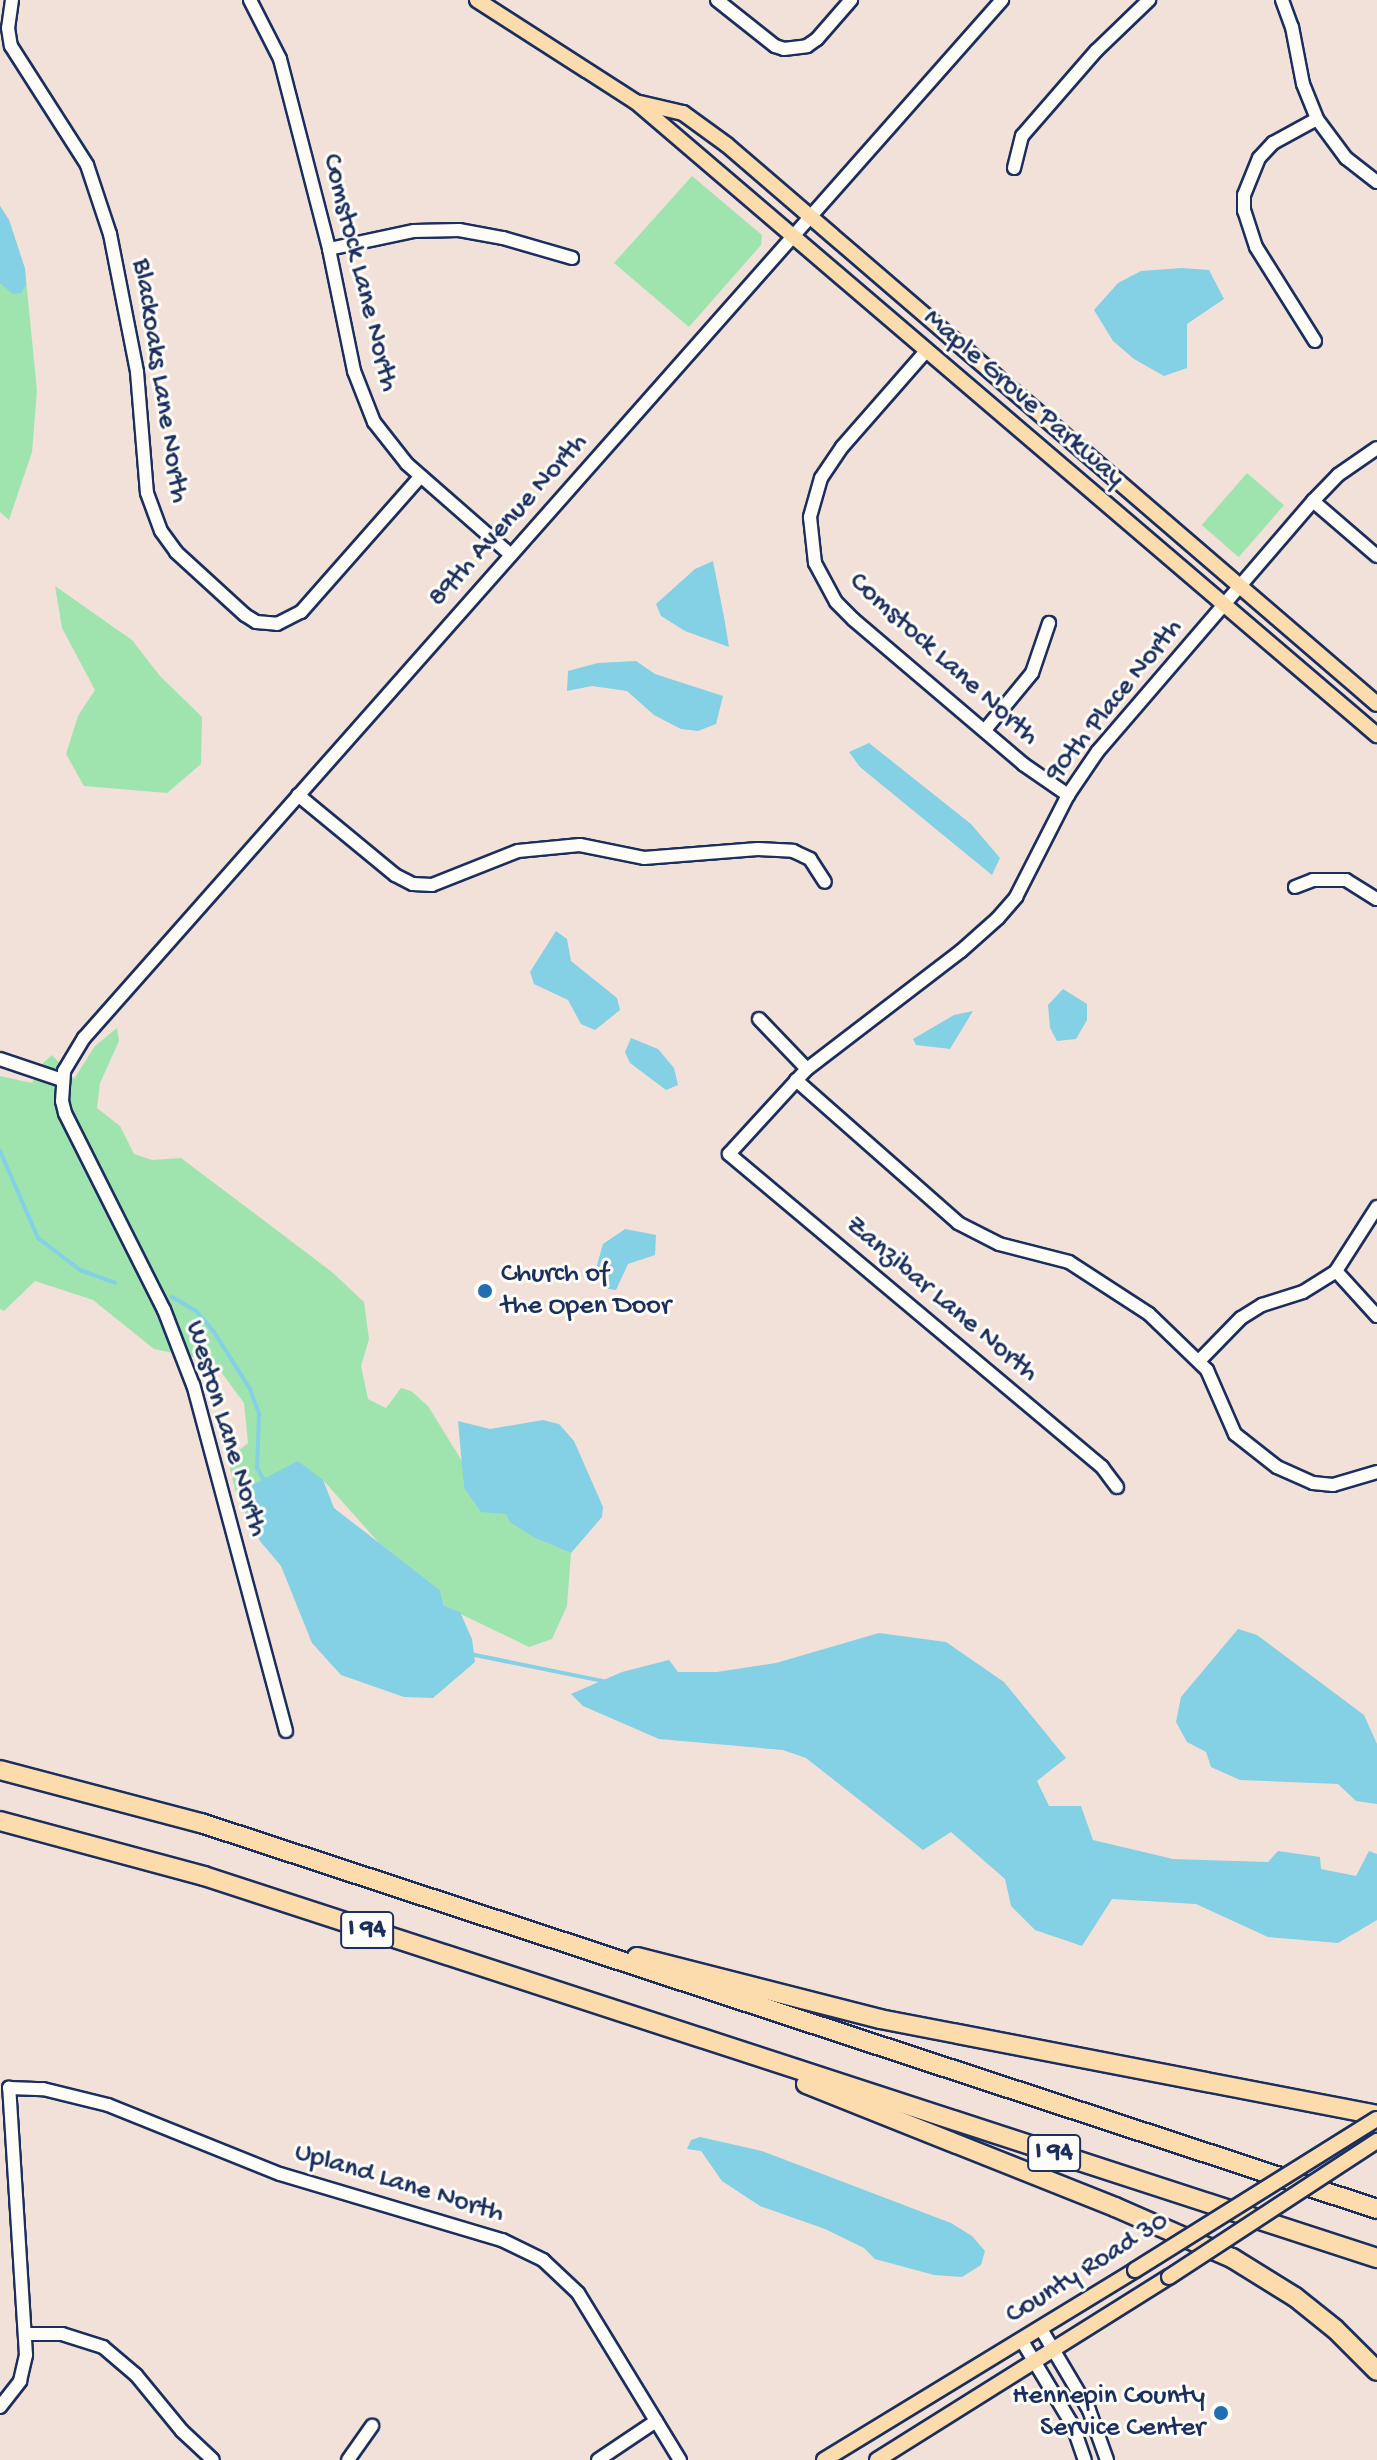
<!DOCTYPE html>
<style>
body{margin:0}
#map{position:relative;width:1377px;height:2460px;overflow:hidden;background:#f2e1d8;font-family:"Gochi Hand",sans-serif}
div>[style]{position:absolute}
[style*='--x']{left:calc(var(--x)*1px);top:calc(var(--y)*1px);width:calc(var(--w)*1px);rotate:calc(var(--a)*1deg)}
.green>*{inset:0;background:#9fe4af;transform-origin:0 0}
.water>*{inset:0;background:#84d0e4}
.stream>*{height:4px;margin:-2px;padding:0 2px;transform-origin:2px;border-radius:2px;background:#84d0e4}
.roads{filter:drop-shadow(2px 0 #1b2f5e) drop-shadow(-2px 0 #1b2f5e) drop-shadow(0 2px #1b2f5e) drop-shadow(0 -2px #1b2f5e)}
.minor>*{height:12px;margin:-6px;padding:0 6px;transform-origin:6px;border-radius:6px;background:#fdfcf7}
.major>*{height:14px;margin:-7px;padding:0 7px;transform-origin:7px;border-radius:7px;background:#fcdcac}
.highway>*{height:18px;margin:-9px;padding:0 9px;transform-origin:9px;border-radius:9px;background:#fcdcac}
.bridges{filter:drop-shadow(2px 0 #1b2f5e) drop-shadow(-2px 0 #1b2f5e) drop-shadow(0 2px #1b2f5e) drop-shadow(0 -2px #1b2f5e)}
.major-bridge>*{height:14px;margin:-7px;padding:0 7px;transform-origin:7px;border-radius:7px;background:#fcdcac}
.dots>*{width:22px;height:22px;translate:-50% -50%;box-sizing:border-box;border:4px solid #fdfcf7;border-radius:50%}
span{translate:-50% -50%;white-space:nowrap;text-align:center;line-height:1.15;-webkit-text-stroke:6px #fdfcf7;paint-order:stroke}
.shield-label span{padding:2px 6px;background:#fdfcf7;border:2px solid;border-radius:6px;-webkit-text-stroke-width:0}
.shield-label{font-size:26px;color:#1b2f5e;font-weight:700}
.street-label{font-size:28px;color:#1b2f5e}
.poi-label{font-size:28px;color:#1b2f5e}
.left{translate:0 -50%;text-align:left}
.right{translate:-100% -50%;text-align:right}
</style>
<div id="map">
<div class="green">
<div style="clip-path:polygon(692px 176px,762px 235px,761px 245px,689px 327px,614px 263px)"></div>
<div style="clip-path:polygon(0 206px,9px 220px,25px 269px,37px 391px,32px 452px,9px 520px,0 512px)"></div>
<div style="left:1247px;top:473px;width:49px;height:69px;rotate:41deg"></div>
<div style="clip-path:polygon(55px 586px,132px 640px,160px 676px,202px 717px,201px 764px,167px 793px,84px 786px,66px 754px,78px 716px,95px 690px,62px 628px)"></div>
<div style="clip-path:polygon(117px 1028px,119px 1041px,100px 1083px,97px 1108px,120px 1126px,134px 1154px,152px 1160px,181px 1158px,332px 1272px,364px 1302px,369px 1339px,361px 1366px,368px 1399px,386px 1408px,401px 1388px,411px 1391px,428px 1406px,462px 1461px,464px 1488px,506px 1514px,535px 1538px,571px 1553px,567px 1606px,552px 1639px,529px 1647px,444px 1606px,440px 1590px,379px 1543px,323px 1480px,252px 1485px,237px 1498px,228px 1459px,248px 1443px,244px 1403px,213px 1361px,154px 1349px,93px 1300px,35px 1281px,4px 1311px,0 1309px,0 1076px,32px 1083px,42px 1064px,52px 1055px,74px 1079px,95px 1046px)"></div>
</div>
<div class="water">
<div style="clip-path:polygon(0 206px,9px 220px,25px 269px,26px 285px,21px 293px,13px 294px,0 283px)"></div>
<div style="clip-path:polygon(1182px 268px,1209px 270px,1224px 299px,1187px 324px,1187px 368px,1164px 376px,1134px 359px,1113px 341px,1094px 310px,1118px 283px,1141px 271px)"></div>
<div style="clip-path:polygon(713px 561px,724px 617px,729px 647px,685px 631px,661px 616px,656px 604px,695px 569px)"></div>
<div style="clip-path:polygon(636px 661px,655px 674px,723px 696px,716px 724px,698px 731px,681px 729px,654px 715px,627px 691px,592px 686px,567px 691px,568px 671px,598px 663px)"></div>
<div style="clip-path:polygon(869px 743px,971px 824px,1000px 858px,992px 875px,860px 767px,849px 752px)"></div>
<div style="clip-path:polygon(556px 931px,567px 939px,571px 961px,617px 998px,620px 1010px,595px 1030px,581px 1024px,568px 1000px,534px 984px,530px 972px)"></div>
<div style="clip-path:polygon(1063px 989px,1087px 1004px,1087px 1020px,1076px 1039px,1057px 1041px,1050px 1028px,1048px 1005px)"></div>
<div style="clip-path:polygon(973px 1011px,950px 1049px,916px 1045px,913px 1039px,954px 1015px)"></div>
<div style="clip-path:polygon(631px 1038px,658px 1049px,674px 1068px,678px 1085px,666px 1090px,630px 1063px,625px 1052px)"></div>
<div style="clip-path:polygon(625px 1229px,656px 1235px,655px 1255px,628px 1264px,616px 1290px,603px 1288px,597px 1265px,603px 1244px)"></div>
<div style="clip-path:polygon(543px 1420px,559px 1424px,574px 1441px,603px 1507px,602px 1517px,571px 1553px,535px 1538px,510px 1522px,506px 1514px,481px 1512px,464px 1488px,458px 1421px,490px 1429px)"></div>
<div style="clip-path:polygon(298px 1461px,323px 1480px,334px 1508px,440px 1590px,444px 1606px,460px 1612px,472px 1639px,475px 1662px,433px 1698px,404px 1697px,341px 1675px,312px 1643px,281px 1566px,260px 1541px,245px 1514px,252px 1485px)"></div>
<div style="clip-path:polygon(1238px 1629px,1257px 1635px,1364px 1715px,1377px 1744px,1377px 1804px,1356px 1801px,1338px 1784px,1240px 1780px,1211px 1767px,1206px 1752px,1187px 1742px,1176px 1722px,1181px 1697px)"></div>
<div style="clip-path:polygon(879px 1633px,946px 1642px,1004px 1682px,1066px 1758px,1037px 1781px,1049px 1806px,1081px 1806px,1093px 1840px,1173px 1859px,1268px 1862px,1278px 1851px,1320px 1857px,1321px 1869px,1356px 1876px,1369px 1851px,1377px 1854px,1377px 1920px,1338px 1943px,1268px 1937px,1196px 1904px,1112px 1899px,1082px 1946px,1035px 1930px,1011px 1906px,1005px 1879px,951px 1832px,923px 1850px,806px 1758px,783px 1750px,659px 1739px,583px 1706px,571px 1694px,622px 1672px,669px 1660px,678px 1672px,717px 1672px,776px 1663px)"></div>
<div style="clip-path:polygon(700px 2137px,762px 2151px,951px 2223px,972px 2236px,985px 2251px,981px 2265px,962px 2277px,934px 2275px,875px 2259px,864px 2248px,825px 2229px,760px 2206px,722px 2181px,701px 2151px,687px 2149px,691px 2140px)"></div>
</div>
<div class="stream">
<div style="--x:0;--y:1151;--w:95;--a:66.4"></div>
<div style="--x:38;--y:1238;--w:53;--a:37.3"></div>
<div style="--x:80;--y:1270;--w:37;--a:20"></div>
<div style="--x:172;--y:1297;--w:28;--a:30"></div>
<div style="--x:196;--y:1311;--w:28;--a:49"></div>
<div style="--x:214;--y:1332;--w:67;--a:57.7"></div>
<div style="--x:250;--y:1389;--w:27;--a:70"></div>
<div style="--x:259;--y:1414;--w:54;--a:92.1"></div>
<div style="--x:257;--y:1468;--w:16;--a:60"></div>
<div style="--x:470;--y:1654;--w:136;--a:11.5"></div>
</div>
<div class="roads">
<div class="minor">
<div style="--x:12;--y:0;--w:28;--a:98"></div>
<div style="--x:8;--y:28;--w:18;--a:81"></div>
<div style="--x:11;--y:46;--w:141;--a:57.4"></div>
<div style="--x:87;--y:165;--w:73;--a:71.6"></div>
<div style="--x:110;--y:234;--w:141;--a:78.9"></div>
<div style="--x:137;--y:372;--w:121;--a:85.3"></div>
<div style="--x:147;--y:493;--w:40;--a:69.8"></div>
<div style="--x:161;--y:531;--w:26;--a:54"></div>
<div style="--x:176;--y:552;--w:93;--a:42.4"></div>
<div style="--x:245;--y:615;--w:13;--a:32"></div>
<div style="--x:256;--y:622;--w:21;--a:5"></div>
<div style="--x:277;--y:624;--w:27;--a:-27"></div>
<div style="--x:301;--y:612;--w:181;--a:-48.6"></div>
<div style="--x:250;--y:0;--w:66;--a:63"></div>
<div style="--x:280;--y:59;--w:196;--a:75.5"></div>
<div style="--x:329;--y:249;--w:125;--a:78.4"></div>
<div style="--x:354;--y:371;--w:55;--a:68.6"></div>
<div style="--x:374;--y:422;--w:53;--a:51.8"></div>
<div style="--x:407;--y:464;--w:138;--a:41.2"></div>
<div style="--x:717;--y:0;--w:74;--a:38.4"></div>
<div style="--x:775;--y:46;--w:9;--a:18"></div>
<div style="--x:784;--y:49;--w:23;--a:-7"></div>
<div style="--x:807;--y:46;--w:12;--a:-35"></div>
<div style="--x:817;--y:39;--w:52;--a:-48.9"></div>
<div style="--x:1282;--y:0;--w:29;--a:70"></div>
<div style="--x:1292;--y:27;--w:58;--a:79.1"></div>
<div style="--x:1303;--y:84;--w:38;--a:68"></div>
<div style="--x:1317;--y:119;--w:49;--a:53.4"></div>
<div style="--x:1346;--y:158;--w:39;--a:38"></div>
<div style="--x:1014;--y:168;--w:33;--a:-76"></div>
<div style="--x:1022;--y:136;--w:113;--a:-49"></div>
<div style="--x:1096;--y:51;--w:74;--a:-43.9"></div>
<div style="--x:329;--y:249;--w:87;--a:-12"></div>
<div style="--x:414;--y:231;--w:45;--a:-1.3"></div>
<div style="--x:459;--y:230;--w:45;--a:10.3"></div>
<div style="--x:503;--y:238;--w:72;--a:16.2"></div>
<div style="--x:1315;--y:341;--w:111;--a:-122.1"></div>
<div style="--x:1256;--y:247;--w:38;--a:-108"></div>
<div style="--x:1244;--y:211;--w:16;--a:-90"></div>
<div style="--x:1244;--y:195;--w:40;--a:-68"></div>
<div style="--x:1259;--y:158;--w:21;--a:-47"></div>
<div style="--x:1273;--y:143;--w:50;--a:-28.6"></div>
<div style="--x:927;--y:350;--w:129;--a:131.2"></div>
<div style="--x:842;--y:447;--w:37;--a:124"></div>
<div style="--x:821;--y:478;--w:41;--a:105.8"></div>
<div style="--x:810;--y:517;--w:46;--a:83.8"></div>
<div style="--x:815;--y:563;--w:44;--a:61.7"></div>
<div style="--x:836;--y:602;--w:25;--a:45"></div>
<div style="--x:854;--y:620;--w:222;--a:40.4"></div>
<div style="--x:1023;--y:764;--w:55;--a:34.6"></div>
<div style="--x:1313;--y:501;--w:84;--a:40.7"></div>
<div style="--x:985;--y:730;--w:74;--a:-50.5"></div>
<div style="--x:1032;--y:673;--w:53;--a:-71.2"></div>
<div style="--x:298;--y:795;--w:126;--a:39.5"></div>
<div style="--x:395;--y:875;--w:20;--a:27"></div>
<div style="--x:413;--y:884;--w:19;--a:3"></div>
<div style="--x:432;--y:885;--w:92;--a:-21.6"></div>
<div style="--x:518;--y:851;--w:62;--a:-5.5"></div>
<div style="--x:580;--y:845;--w:65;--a:11.5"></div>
<div style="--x:644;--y:858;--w:114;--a:-4.5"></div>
<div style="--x:758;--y:849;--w:35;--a:3"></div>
<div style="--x:793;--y:851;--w:19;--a:25"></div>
<div style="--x:810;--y:859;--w:27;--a:57"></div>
<div style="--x:1295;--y:887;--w:19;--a:-21"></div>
<div style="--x:1313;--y:880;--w:33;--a:0"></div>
<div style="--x:1346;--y:880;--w:36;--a:32"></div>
<div style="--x:759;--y:1019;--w:69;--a:46.2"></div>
<div style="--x:0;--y:1059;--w:65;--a:18.7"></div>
<div style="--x:796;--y:1080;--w:216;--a:41.4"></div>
<div style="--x:958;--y:1223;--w:46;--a:27.1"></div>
<div style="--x:999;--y:1244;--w:72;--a:14.4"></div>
<div style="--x:1069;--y:1262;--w:95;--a:33"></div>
<div style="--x:1149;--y:1314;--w:81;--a:44"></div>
<div style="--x:1207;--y:1370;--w:70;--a:66.4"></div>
<div style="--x:1235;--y:1434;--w:53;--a:38.2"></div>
<div style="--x:1277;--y:1467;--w:39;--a:24"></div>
<div style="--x:1313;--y:1483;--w:20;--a:6"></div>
<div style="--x:1333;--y:1485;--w:46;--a:-16.5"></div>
<div style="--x:1336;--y:1271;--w:61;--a:47.7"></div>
<div style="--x:1199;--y:1361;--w:60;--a:-45.7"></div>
<div style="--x:1241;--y:1318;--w:25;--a:-32"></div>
<div style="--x:1262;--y:1305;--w:43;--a:-17.6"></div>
<div style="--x:1303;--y:1292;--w:39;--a:-32"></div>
<div style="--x:1336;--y:1271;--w:76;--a:-57.4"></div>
<div style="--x:1117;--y:1487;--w:25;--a:-127"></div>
<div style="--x:1102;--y:1467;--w:487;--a:-140"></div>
<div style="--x:729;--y:1154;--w:115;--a:-47.5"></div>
<div style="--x:807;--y:1069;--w:194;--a:-37.5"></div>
<div style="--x:961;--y:951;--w:50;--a:-41.7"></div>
<div style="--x:998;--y:918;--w:28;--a:-49"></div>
<div style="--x:1016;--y:897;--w:114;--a:-63"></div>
<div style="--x:1068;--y:795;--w:53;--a:-55.7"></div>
<div style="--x:1098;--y:751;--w:330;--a:-49.3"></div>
<div style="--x:1313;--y:501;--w:36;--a:-46"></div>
<div style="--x:1338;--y:475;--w:47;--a:-34.7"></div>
<div style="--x:286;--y:1731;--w:358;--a:-105"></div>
<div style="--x:193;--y:1385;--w:80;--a:-111.1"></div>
<div style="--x:164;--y:1310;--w:220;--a:-116.7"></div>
<div style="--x:65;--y:1113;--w:12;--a:-104"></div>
<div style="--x:62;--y:1101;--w:30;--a:-86"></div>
<div style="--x:64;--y:1071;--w:39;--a:-59"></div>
<div style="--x:84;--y:1038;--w:1386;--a:-48.51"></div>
<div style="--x:1041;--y:2329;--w:94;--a:59.3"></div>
<div style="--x:1089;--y:2410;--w:53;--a:70.2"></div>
<div style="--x:27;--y:2334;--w:35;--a:0"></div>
<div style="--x:62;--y:2334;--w:43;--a:17.6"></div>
<div style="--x:103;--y:2347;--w:43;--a:40.3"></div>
<div style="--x:136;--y:2375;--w:72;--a:50.6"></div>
<div style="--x:182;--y:2431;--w:42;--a:43.1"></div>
<div style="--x:1022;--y:2341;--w:99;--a:59"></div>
<div style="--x:1073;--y:2426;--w:36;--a:71"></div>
<div style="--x:0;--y:2407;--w:33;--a:-52"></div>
<div style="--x:20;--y:2381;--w:27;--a:-77"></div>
<div style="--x:26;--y:2355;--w:268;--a:-93.6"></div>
<div style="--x:9;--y:2088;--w:34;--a:2"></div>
<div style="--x:43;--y:2089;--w:67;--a:13.8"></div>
<div style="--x:108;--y:2105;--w:185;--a:21.9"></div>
<div style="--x:280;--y:2174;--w:232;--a:16.6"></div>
<div style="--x:502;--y:2240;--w:46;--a:26"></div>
<div style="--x:543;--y:2260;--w:48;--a:43.3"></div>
<div style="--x:578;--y:2293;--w:196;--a:58.6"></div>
<div style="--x:348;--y:2460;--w:42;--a:-54.8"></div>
<div style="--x:598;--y:2460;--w:70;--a:-33.9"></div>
</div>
<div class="major">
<div style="--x:477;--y:0;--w:189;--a:32.7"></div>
<div style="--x:636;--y:102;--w:975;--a:40.51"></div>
<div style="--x:640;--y:103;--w:44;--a:13.1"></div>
<div style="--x:683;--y:113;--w:54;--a:36"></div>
<div style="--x:727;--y:145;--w:857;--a:40.7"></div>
<div style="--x:824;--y:2460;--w:364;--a:-31.4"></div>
<div style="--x:877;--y:2460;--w:345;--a:-32.1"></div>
</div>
<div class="highway">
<div style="--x:0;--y:1770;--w:208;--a:14.8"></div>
<div style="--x:201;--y:1823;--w:1238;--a:18.17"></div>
<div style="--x:0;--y:1821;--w:211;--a:15.1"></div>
<div style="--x:204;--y:1876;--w:1234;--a:18.04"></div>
<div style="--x:637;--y:1957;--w:251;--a:14.3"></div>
<div style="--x:880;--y:2019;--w:506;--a:10.93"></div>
<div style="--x:806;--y:2084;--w:333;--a:21.7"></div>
<div style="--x:1115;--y:2207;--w:128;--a:23.6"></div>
<div style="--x:1232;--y:2258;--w:74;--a:31.8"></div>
<div style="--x:1295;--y:2297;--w:51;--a:38.7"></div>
<div style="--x:1335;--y:2329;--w:59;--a:45"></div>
</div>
</div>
<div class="bridges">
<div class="major-bridge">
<div style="--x:1135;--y:2270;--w:285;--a:-32"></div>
<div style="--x:1169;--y:2277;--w:249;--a:-33.2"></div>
</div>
</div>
<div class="dots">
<div style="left:485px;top:1291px;background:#1f6fb2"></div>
<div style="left:1221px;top:2413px;background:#1f6fb2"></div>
</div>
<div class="shield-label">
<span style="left:367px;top:1930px">I 94</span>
<span style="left:1054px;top:2153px">I 94</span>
</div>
<div class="street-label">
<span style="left:359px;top:273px;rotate:76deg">Comstock Lane North</span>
<span style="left:159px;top:381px;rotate:81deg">Blackoaks Lane North</span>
<span style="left:1023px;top:399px;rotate:41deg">Maple Grove Parkway</span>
<span style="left:509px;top:521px;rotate:-48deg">89th Avenue North</span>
<span style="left:943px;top:660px;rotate:42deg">Comstock Lane North</span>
<span style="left:1115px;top:701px;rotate:-51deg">90th Place North</span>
<span style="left:941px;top:1300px;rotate:40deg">Zanzibar Lane North</span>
<span style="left:225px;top:1429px;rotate:73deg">Weston Lane North</span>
<span style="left:399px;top:2184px;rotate:17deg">Upland Lane North</span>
<span style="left:1088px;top:2269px;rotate:-32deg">County Road 30</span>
</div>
<div class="poi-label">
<span class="left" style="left:501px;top:1291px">Church of<br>the Open Door</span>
<span class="right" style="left:1205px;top:2413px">Hennepin County<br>Service Center</span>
</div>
</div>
